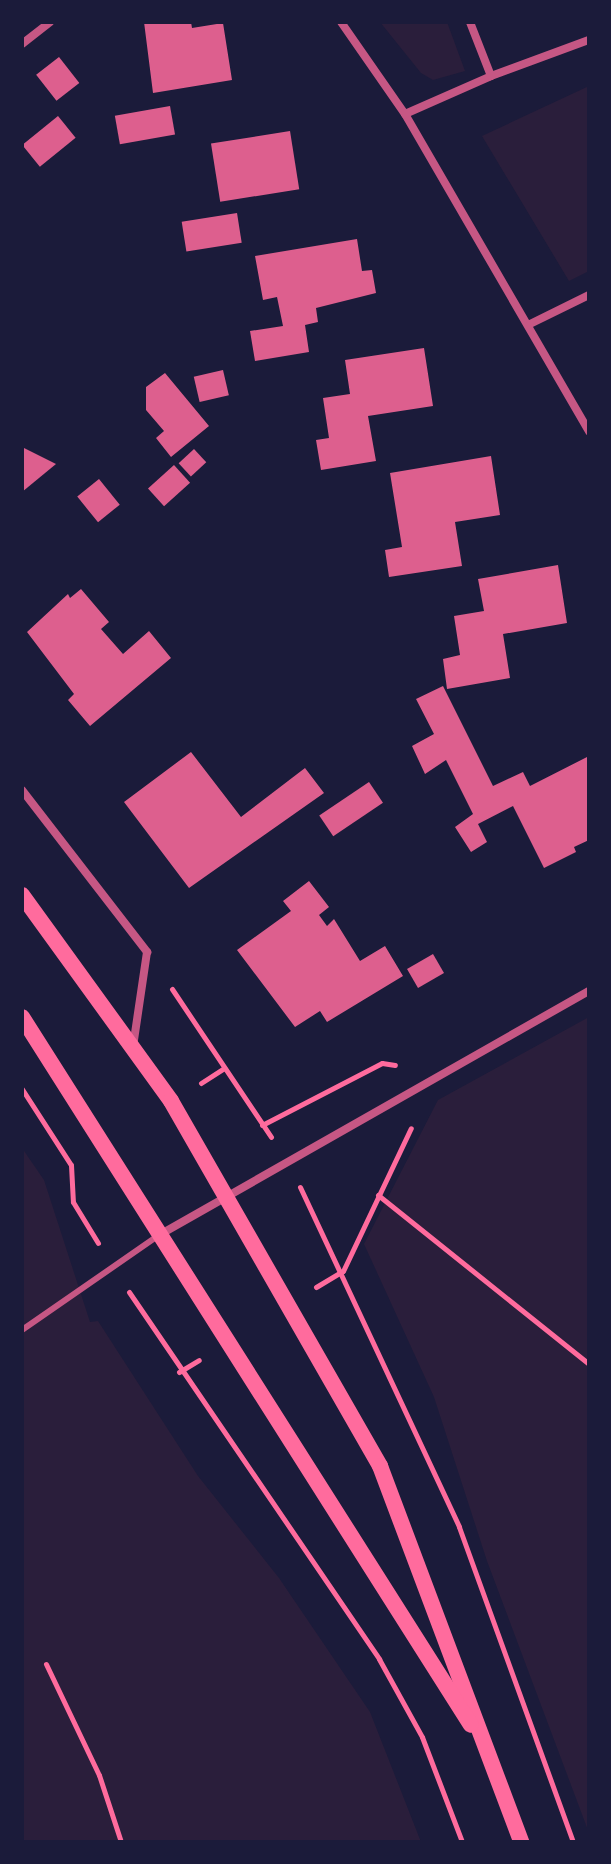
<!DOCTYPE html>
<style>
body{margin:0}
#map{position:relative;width:611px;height:1864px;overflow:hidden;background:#1b1b3a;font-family:Arial,sans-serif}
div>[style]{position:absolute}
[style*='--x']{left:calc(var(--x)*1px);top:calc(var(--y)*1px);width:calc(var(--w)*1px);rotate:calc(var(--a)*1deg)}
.green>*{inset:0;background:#2a1e3b}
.building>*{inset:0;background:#dd5f8e;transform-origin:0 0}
.path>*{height:5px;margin:-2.5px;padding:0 2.5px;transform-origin:2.5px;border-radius:2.5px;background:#ff6b9d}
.service>*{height:6px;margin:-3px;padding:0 3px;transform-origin:3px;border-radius:3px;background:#c65784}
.minor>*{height:8px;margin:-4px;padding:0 4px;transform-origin:4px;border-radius:4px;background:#c65784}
.secondary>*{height:16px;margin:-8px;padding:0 8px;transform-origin:8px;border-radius:8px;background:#ff6b9d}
span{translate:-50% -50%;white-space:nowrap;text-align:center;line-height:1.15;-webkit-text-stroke:8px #1b1b3a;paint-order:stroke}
.frame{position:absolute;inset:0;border:24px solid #1b1b3a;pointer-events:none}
</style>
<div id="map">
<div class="green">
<div style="clip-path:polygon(380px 22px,447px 22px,465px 71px,433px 80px,421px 73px)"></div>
<div style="clip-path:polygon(589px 86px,589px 271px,569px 281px,482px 136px)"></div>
<div style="clip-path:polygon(589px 1017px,589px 1833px,487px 1561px,434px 1397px,364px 1244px,438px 1100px)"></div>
<div style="clip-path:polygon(22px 1148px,44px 1180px,90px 1322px,98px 1321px,198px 1476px,279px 1578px,370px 1712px,421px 1842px,22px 1842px)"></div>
</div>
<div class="building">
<div style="clip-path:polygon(144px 22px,191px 22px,192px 28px,223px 23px,232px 80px,153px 93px)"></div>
<div style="left:59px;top:57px;width:33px;height:29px;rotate:52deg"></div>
<div style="left:170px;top:106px;width:29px;height:56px;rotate:80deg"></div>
<div style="left:58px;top:116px;width:28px;height:46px;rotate:51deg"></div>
<div style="left:290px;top:131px;width:59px;height:80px;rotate:81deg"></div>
<div style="left:237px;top:213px;width:30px;height:56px;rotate:81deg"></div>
<div style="clip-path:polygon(357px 239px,362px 271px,372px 270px,376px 293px,316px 308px,318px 322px,305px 325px,309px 352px,255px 361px,250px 331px,283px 326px,277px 297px,263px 300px,255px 256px)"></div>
<div style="clip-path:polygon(424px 348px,433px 406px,368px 416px,376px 461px,321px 470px,316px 440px,329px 438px,323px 398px,350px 394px,345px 360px)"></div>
<div style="left:223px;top:370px;width:26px;height:30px;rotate:77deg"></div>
<div style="clip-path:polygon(165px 373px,209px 426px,171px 457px,156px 438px,164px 431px,146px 410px,146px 387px)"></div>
<div style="clip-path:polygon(22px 447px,56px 464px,22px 492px)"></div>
<div style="left:194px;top:449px;width:18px;height:21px;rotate:47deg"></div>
<div style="clip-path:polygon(491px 456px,500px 515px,455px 522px,462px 566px,389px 577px,385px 550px,402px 547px,390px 473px)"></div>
<div style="left:174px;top:465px;width:24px;height:35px;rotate:48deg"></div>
<div style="left:99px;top:479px;width:33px;height:28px;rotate:51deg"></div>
<div style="clip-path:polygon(558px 565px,567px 623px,503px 634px,510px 678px,447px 689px,443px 659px,460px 655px,454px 616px,484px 611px,478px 579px)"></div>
<div style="clip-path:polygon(81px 589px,109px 622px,101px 629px,123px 654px,149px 631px,171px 658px,90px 726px,68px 700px,74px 694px,27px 632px,68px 594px,70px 598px)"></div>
<div style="clip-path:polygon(443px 686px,493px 786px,523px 772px,530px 786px,589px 756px,589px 840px,574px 847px,576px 852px,544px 868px,513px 806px,478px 824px,487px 842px,471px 852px,455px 827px,473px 814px,446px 760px,425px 774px,412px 746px,434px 734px,416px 699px)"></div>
<div style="clip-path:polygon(191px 752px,241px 817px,305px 768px,324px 793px,189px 888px,124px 802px)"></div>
<div style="left:369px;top:782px;width:25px;height:60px;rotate:56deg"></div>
<div style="clip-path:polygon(309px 881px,329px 907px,319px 915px,327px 926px,334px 919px,360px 961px,385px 946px,403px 976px,327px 1022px,320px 1011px,295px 1027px,237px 950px,291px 911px,283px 901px)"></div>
<div style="left:433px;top:954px;width:22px;height:30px;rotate:60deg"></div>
</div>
<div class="path">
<div style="--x:172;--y:989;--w:178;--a:56.2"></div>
<div style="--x:201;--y:1083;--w:27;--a:-33"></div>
<div style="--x:22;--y:1089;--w:90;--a:57.2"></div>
<div style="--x:71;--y:1165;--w:37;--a:87"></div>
<div style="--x:73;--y:1202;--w:48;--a:58.6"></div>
<div style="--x:262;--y:1125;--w:135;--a:-27.3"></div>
<div style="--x:382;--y:1063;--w:13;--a:9"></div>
<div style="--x:300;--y:1187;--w:375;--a:64.9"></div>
<div style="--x:459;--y:1527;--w:335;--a:70.1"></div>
<div style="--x:378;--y:1195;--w:270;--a:38.7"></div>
<div style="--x:316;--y:1287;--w:31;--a:-31"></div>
<div style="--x:343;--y:1271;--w:158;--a:-64.6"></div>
<div style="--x:129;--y:1292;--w:444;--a:55.7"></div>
<div style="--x:379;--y:1659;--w:89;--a:61.1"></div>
<div style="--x:422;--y:1737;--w:112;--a:69.1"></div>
<div style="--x:179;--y:1372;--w:23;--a:-31"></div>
<div style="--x:46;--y:1664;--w:123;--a:64.5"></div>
<div style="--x:99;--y:1775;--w:71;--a:71.8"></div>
</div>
<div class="service">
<div style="--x:22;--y:1330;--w:165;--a:-34.7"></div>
</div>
<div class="minor">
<div style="--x:341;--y:22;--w:112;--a:55.2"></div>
<div style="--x:405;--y:114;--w:367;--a:59.9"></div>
<div style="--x:22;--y:44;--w:36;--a:-38"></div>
<div style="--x:491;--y:76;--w:104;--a:-20.2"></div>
<div style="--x:405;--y:114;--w:94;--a:-23.8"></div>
<div style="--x:491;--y:76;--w:58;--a:-111.3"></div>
<div style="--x:530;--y:324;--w:66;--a:-26.2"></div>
<div style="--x:22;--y:790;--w:205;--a:52.3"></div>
<div style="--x:147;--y:952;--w:96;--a:98.4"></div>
<div style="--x:161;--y:1234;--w:492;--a:-29.6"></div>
</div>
<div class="secondary">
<div style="--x:22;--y:895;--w:254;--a:54.1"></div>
<div style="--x:171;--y:1101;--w:421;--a:60.2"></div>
<div style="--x:380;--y:1466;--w:402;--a:69.4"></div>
<div style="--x:22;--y:1017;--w:838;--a:57.62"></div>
</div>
<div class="frame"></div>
</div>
